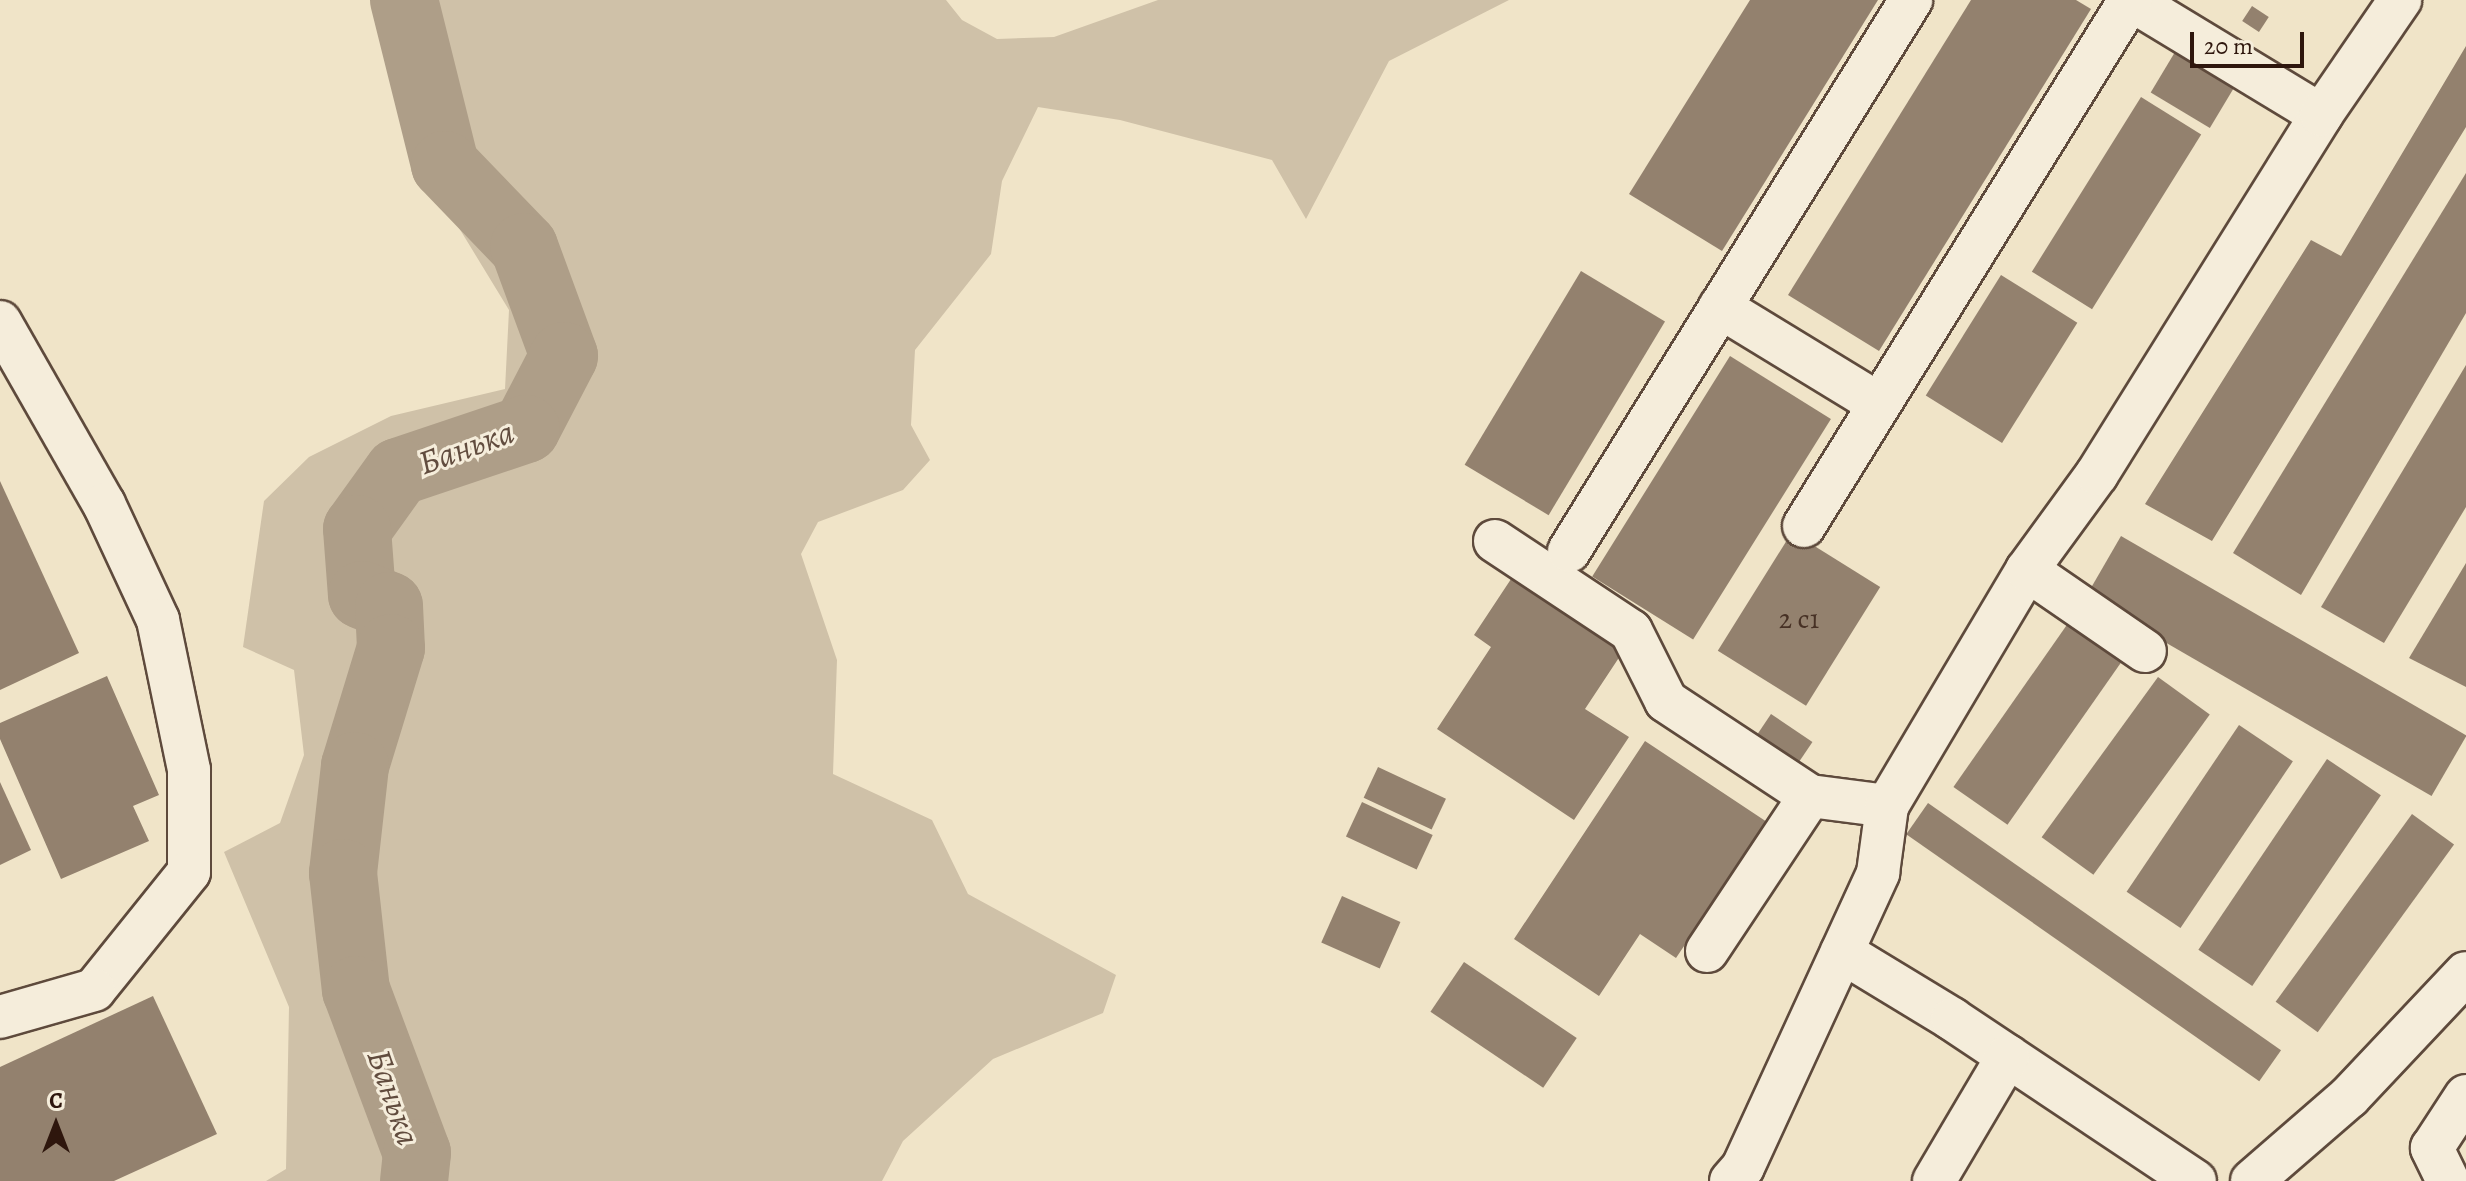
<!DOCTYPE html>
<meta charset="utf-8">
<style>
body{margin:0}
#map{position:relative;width:2466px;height:1181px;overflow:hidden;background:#f0e4c8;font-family:Alegreya,serif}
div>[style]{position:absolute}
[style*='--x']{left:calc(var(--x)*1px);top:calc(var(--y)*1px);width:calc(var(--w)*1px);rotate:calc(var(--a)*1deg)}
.green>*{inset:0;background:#cfc1a8}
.river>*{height:68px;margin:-34px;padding:0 34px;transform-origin:34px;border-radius:34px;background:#ae9e88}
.building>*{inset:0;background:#93816e;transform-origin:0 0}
.roads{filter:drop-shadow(2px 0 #5e4a3c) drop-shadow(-2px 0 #5e4a3c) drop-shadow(0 2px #5e4a3c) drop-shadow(0 -2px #5e4a3c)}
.minor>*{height:42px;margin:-21px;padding:0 21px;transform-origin:21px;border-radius:21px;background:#f5eddb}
span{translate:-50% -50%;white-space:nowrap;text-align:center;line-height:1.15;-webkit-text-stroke:6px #f5eddb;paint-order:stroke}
.number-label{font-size:28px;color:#473125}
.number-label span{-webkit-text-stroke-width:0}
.water-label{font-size:34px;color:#614c3e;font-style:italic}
.north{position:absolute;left:16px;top:1085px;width:80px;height:80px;-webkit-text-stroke:6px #f5eddb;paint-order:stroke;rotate:0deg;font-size:22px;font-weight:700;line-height:32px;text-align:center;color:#2e160d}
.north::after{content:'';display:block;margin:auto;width:28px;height:36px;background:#2e160d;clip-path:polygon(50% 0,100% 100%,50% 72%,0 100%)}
.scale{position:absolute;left:2190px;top:32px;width:114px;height:36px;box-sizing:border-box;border:4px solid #2e160d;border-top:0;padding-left:10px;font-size:24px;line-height:28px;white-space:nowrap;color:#2e160d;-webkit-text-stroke:6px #f5eddb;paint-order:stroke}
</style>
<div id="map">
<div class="green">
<div style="clip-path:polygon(381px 0,946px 0,962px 20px,997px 39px,1054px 37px,1158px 0,1509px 0,1389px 61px,1306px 219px,1272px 160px,1120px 120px,1038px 107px,1002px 181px,991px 254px,915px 350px,911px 425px,930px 460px,903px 490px,818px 522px,801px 554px,837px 660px,833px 774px,932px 820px,968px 894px,1116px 975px,1103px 1013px,993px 1059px,903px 1141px,882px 1181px,266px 1181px,286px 1169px,289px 1007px,224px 852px,280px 823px,304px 755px,294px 670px,243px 647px,264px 501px,309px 457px,391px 416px,505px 389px,509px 310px,442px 200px,396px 73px)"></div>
</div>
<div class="river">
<div style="--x:404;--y:0;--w:170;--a:76"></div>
<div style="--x:445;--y:165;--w:114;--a:46.1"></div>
<div style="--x:524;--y:247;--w:116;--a:69.8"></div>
<div style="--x:564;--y:356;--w:82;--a:117.5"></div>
<div style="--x:526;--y:429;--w:135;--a:161.4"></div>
<div style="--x:398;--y:472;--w:70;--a:125.7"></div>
<div style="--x:357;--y:529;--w:66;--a:85.7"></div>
<div style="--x:362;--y:595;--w:29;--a:22"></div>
<div style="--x:389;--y:606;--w:42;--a:87.3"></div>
<div style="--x:391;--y:648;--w:123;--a:107"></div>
<div style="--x:355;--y:766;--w:108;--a:96.4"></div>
<div style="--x:343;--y:873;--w:118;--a:83.7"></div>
<div style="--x:356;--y:990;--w:174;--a:69.5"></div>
<div style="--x:417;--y:1153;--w:28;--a:96"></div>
</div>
<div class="building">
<div style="clip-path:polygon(1750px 0,1878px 0,1722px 251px,1629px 194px)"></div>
<div style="clip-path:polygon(1971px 0,2076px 0,2091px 9px,1879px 351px,1788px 295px)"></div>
<div style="left:2252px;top:6px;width:20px;height:18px;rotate:33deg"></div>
<div style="clip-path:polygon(2466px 46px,2466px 127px,2212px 541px,2145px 504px,2311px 240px,2341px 256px)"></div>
<div style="left:2178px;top:47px;width:69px;height:53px;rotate:31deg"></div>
<div style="left:2141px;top:97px;width:71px;height:206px;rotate:32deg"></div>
<div style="clip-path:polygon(2466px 173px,2466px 313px,2301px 595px,2233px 553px)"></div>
<div style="left:1581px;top:271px;width:98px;height:226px;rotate:31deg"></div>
<div style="left:2001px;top:275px;width:90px;height:142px;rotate:32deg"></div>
<div style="left:1730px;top:356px;width:119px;height:260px;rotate:32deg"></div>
<div style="clip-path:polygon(2466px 365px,2466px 507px,2384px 643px,2321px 607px)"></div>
<div style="clip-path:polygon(0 481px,79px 653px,0 690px)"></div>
<div style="left:1792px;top:532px;width:104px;height:140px;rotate:32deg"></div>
<div style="left:2121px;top:536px;width:399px;height:70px;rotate:30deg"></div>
<div style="clip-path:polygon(2466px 563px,2466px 687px,2409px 658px)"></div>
<div style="clip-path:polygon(1515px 573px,1626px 647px,1585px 709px,1629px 737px,1574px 820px,1437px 729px,1491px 647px,1474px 635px)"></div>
<div style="left:2071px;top:619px;width:66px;height:205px;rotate:35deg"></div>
<div style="clip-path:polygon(107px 676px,159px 795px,133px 806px,149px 841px,61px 879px,0 739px,0 723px)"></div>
<div style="left:2158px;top:677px;width:64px;height:198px;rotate:36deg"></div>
<div style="left:1771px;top:714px;width:50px;height:27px;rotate:34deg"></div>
<div style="left:2239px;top:725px;width:65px;height:201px;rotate:34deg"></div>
<div style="clip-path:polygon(1645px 741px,1767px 822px,1676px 958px,1640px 934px,1599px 996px,1514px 939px)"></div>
<div style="left:2327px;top:759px;width:65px;height:230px;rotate:34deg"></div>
<div style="left:1378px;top:767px;width:75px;height:34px;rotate:25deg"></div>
<div style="clip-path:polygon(0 782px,31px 850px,0 865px)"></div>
<div style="left:1362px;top:802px;width:78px;height:38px;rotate:25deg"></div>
<div style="left:1928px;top:803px;width:431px;height:38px;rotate:35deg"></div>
<div style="left:2412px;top:814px;width:52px;height:232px;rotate:36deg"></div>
<div style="left:1342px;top:896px;width:64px;height:51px;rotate:24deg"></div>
<div style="left:1464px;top:962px;width:136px;height:60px;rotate:34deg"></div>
<div style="clip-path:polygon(153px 996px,217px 1134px,114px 1181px,0 1181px,0 1067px)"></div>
</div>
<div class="roads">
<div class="minor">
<div style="--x:2131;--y:0;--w:222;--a:31.2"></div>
<div style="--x:1720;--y:307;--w:186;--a:31.4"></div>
<div style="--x:0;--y:322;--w:210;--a:60.3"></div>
<div style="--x:104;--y:504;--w:128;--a:65"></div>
<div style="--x:158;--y:620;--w:153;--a:78.3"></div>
<div style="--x:189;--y:770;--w:102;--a:90"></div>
<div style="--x:189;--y:872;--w:151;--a:128.8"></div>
<div style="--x:94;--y:990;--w:98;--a:164"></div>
<div style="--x:1804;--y:526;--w:619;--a:-58.21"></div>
<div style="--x:1495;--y:541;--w:163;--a:33.5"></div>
<div style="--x:1631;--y:631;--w:78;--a:63.4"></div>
<div style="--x:1666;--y:701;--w:173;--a:33.4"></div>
<div style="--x:1810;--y:796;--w:78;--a:7.4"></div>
<div style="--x:1887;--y:806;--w:274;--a:-59.3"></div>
<div style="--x:2027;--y:570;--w:119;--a:-53.9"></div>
<div style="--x:2097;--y:474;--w:423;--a:-58"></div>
<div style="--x:2321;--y:115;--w:140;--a:-55.5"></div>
<div style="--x:1569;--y:551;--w:649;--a:-58.17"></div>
<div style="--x:2027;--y:570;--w:143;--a:34.5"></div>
<div style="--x:1707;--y:951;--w:186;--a:-56.4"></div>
<div style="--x:1842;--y:952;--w:129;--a:31.3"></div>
<div style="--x:1952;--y:1019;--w:292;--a:33.7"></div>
<div style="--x:1731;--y:1181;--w:18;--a:-49"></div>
<div style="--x:1743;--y:1167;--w:324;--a:-65.3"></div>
<div style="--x:1878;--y:873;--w:68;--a:-82.3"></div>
<div style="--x:1934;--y:1181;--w:145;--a:-59.4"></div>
<div style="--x:2252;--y:1181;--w:128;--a:-40.9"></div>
<div style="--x:2349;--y:1097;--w:170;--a:-46.7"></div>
<div style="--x:2448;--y:1181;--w:37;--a:-116"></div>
<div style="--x:2432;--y:1148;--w:62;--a:-56.8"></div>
</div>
</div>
<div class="number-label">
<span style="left:1799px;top:619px">2 с1</span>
</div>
<div class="water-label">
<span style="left:466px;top:447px;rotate:-20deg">Банька</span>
<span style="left:394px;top:1097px;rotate:71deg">Банька</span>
</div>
<div class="north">С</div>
<div class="scale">20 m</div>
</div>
